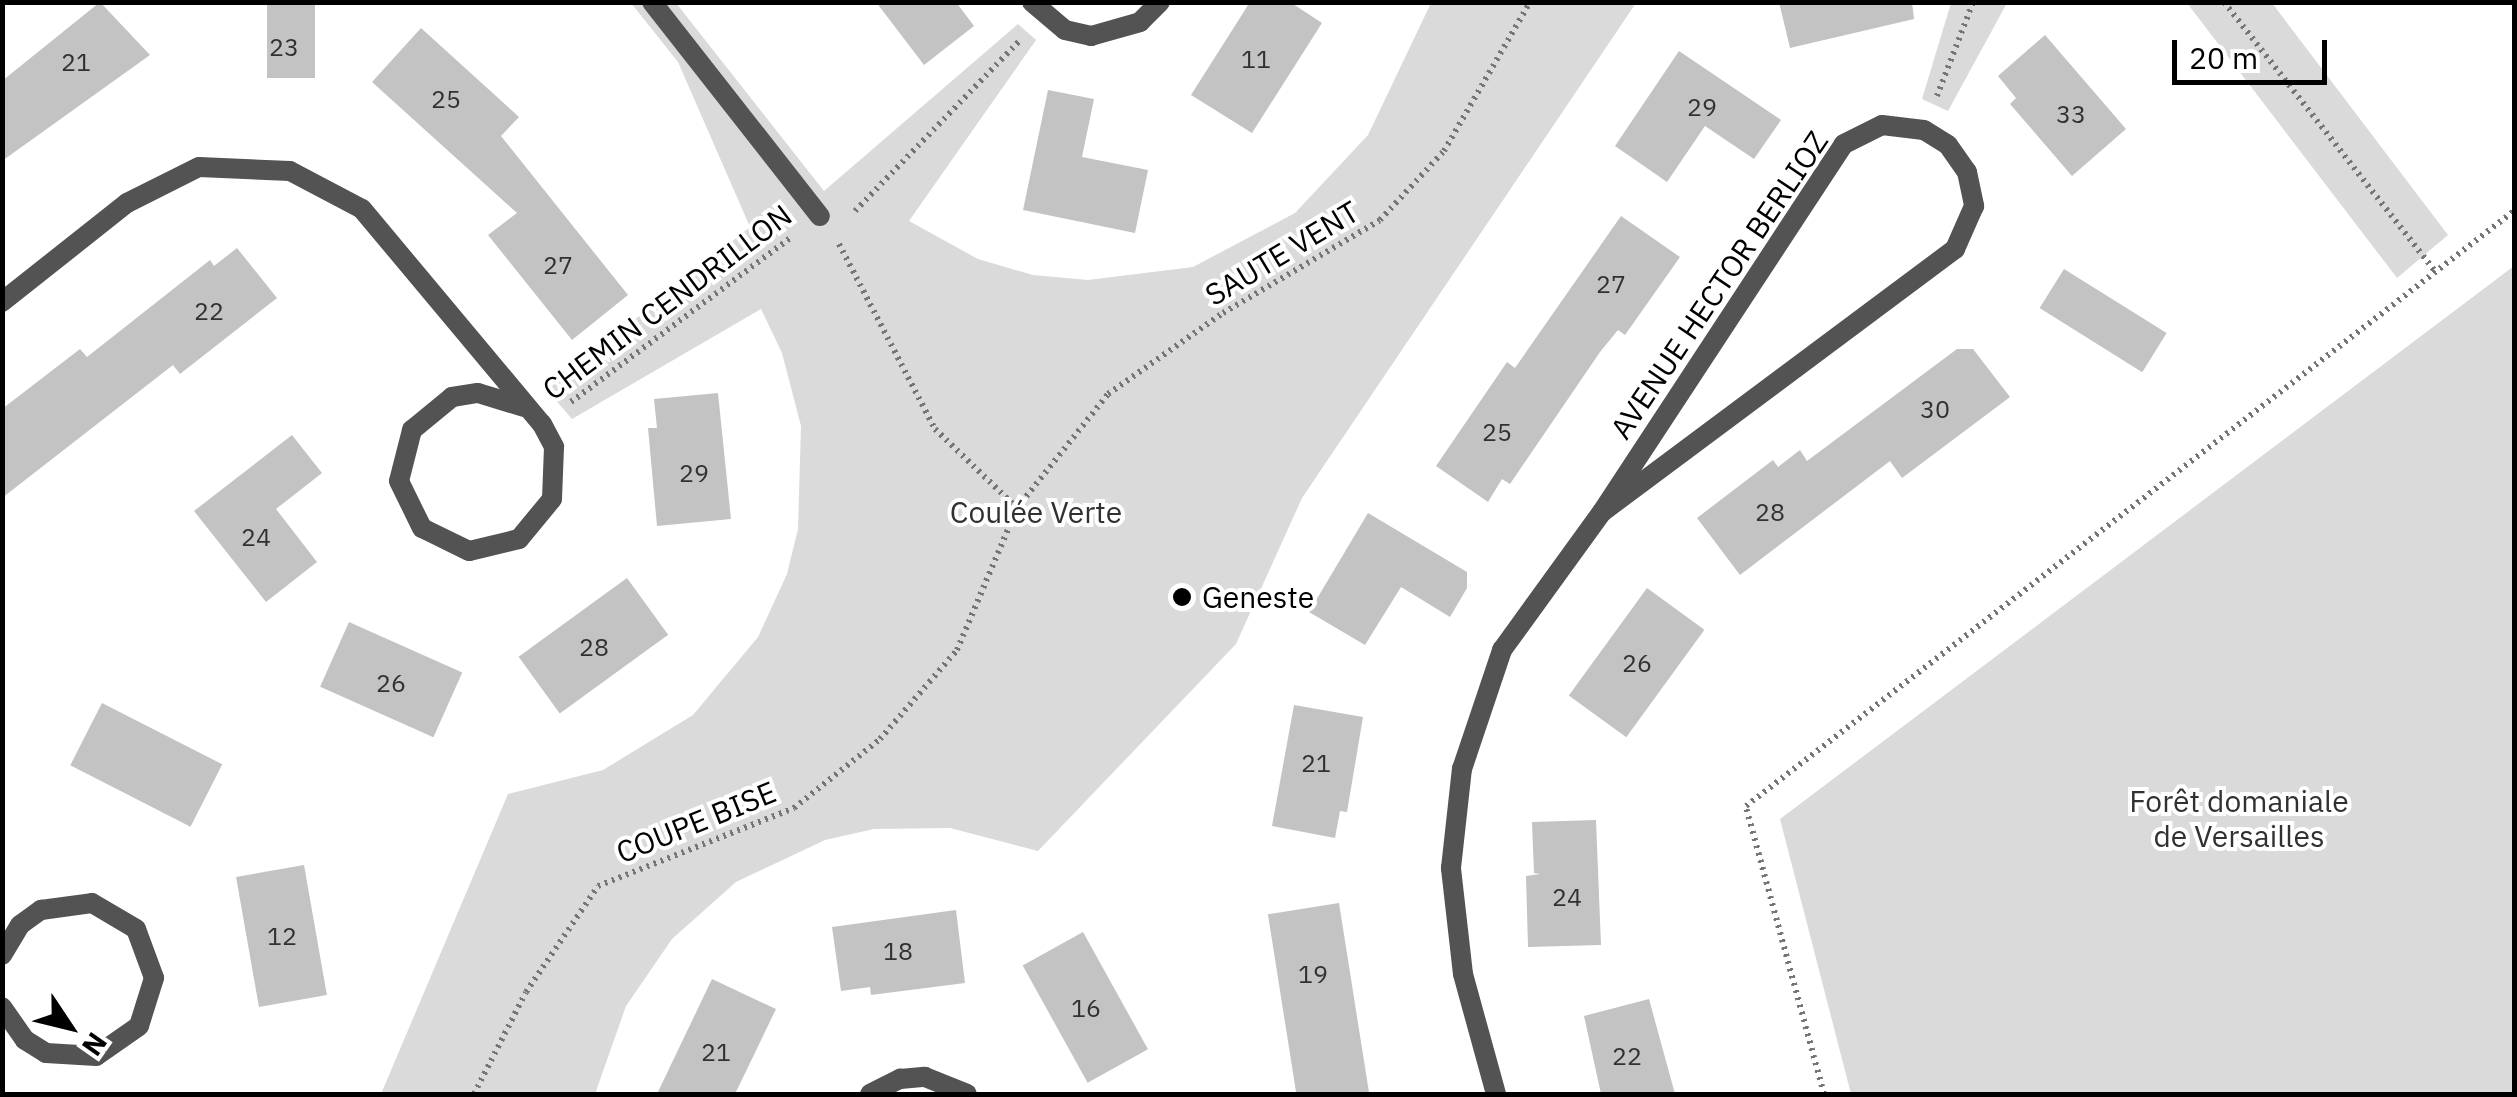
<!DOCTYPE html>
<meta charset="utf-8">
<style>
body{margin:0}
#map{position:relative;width:2517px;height:1097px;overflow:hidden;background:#fff;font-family:"IBM Plex Sans",sans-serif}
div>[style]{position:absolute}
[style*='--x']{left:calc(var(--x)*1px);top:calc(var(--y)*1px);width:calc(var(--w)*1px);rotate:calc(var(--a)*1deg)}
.green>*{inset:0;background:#dadada}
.building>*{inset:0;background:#c3c3c3;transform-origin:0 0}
.path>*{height:6px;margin-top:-3px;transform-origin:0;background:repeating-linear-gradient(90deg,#757575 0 2.5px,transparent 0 7.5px)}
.service>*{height:20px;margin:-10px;padding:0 10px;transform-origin:10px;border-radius:10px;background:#535353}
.minor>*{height:20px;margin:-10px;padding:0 10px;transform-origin:10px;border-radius:10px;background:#535353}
.dots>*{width:28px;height:28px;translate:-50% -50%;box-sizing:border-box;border:5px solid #fff;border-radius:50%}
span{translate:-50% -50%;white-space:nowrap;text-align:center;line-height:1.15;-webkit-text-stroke:8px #fff;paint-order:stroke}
.number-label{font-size:25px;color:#313131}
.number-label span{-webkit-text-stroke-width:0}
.street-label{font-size:30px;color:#000}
.park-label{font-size:30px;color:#313131}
.poi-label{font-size:30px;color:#000}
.left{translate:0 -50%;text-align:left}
.frame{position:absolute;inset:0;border:5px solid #000;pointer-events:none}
.north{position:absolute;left:20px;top:977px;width:100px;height:100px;-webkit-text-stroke:8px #fff;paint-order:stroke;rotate:125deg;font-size:28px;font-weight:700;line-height:40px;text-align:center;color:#000}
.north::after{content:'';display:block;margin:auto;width:35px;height:45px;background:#000;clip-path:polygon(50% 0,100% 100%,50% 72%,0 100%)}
.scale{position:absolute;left:2172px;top:40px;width:155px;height:45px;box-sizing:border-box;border:5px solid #000;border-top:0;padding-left:12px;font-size:30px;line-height:35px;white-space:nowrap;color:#000;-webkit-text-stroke:8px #fff;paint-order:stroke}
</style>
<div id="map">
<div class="green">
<div style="clip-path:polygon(631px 3px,676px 3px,824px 191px,1018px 24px,1036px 40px,909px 221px,978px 259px,1033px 275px,1088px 280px,1193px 267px,1295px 213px,1368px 135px,1431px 3px,1636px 3px,1302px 498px,1236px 644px,1038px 851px,950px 828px,874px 829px,825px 840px,736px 882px,672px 939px,626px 1006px,595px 1094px,381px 1094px,508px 794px,603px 770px,693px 715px,758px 637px,787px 574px,798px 529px,801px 426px,782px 353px,761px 309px,572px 419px,547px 390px,750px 227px,678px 62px)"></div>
<div style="clip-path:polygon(1951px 3px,2007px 3px,1948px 111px,1922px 99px)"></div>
<div style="clip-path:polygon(2187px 3px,2272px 3px,2448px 235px,2397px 278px)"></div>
<div style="clip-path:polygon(2514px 266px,2514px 1094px,1851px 1094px,1780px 819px)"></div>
</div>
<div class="building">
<div style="clip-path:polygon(100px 2px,150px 55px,2px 161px,2px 81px)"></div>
<div style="left:267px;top:2px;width:48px;height:76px"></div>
<div style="clip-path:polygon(876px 2px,956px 2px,974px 26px,924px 65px)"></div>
<div style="clip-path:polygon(1250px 2px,1290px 2px,1322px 23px,1252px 133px,1191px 95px)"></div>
<div style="clip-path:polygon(1779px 2px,1912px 2px,1914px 19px,1790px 48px)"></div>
<div style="clip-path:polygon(421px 28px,519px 117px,501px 136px,628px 295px,572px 340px,488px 235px,517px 213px,372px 82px)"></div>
<div style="clip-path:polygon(2045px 35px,2126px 129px,2072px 176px,2010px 104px,2016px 98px,1998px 76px)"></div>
<div style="clip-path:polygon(1679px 51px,1781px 120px,1754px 159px,1705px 126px,1667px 182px,1615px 146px)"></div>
<div style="clip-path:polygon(1048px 90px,1094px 99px,1082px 157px,1148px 170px,1135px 233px,1023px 210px)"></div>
<div style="clip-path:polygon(1621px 216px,1680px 257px,1625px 335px,1618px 330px,1600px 352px,1510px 484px,1502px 479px,1488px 502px,1436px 466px,1507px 362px,1515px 368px)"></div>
<div style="clip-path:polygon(237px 248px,277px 298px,180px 374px,173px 365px,2px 498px,2px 409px,80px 349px,87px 357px,210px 260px,214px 266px)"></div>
<div style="left:2064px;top:269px;width:121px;height:46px;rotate:32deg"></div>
<div style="clip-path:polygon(1957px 349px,1973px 349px,2010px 397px,1902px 478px,1890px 461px,1740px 575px,1697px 518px,1773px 460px,1778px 467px,1800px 450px,1807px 461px)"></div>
<div style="clip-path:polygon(718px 393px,731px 519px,657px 526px,648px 428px,657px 428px,654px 399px)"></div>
<div style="clip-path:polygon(292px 435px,322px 473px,276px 509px,317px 562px,266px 602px,194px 511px)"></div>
<div style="clip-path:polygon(1368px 513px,1467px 572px,1467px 588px,1450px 617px,1401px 587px,1365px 645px,1309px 612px)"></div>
<div style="left:627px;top:578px;width:70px;height:134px;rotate:54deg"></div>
<div style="left:1647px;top:588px;width:71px;height:133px;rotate:36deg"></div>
<div style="left:349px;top:622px;width:124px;height:71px;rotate:24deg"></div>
<div style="left:102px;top:703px;width:135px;height:70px;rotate:27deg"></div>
<div style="clip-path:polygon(1294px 705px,1363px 717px,1347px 812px,1340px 811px,1335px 838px,1272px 826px)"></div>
<div style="clip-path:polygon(1596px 820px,1601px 945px,1528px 947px,1526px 876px,1540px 874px,1534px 873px,1532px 822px)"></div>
<div style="left:304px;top:865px;width:132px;height:69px;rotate:80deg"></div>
<div style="left:1339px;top:903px;width:193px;height:72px;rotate:81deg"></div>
<div style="clip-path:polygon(956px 910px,965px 983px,871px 995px,870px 987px,841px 991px,832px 927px)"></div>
<div style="left:1083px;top:932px;width:134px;height:69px;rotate:61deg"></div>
<div style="clip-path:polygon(712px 979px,776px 1009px,735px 1094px,657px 1094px)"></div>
<div style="clip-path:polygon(1649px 999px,1675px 1094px,1601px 1094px,1584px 1016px)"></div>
</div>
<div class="path">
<div style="--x:2224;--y:2;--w:342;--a:51.9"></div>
<div style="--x:1937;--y:96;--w:101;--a:-69"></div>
<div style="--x:855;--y:211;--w:238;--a:-46"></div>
<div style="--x:839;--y:244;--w:208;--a:62.6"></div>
<div style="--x:935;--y:429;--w:114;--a:43.9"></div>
<div style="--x:571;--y:402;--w:277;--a:-36.8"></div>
<div style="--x:474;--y:1094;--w:114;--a:-63"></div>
<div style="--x:526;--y:992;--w:128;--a:-55.8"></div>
<div style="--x:598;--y:886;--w:211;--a:-21.7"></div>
<div style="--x:794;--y:808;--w:110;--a:-38.7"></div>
<div style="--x:880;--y:739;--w:118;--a:-49.1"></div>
<div style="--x:957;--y:650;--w:154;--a:-67.1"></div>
<div style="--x:1017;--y:508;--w:146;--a:-51.4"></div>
<div style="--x:1108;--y:394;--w:141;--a:-35.2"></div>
<div style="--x:1223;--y:313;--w:182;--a:-30.6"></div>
<div style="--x:1380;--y:220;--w:94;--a:-47.2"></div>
<div style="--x:1444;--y:151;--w:172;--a:-60"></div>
<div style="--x:1824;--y:1094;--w:298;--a:-105.2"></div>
<div style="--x:1746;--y:806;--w:972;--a:-37.77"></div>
</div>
<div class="service">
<div style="--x:652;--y:2;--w:272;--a:51.9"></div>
</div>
<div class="minor">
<div style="--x:1032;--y:2;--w:43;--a:40.3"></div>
<div style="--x:1065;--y:30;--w:27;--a:13"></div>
<div style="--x:1091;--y:36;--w:51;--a:-15.9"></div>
<div style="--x:1140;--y:22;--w:28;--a:-45"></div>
<div style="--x:2;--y:302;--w:159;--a:-38.4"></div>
<div style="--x:127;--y:203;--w:80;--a:-26.6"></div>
<div style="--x:199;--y:167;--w:91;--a:2.5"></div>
<div style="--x:290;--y:171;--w:81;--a:27.8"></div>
<div style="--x:362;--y:209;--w:280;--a:50.1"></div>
<div style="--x:542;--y:424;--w:26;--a:62"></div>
<div style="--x:554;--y:447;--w:52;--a:92.2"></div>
<div style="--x:552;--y:499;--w:52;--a:129.5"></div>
<div style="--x:519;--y:539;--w:51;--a:166.5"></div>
<div style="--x:469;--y:551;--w:52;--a:-153.9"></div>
<div style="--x:422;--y:528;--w:52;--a:-116.1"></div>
<div style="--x:399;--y:481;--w:53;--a:-75.7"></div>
<div style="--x:412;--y:430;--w:52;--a:-39.5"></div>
<div style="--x:452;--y:397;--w:26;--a:-9"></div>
<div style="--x:478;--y:393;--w:48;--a:16.9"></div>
<div style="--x:2;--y:955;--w:35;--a:-59"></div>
<div style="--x:20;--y:925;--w:26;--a:-36"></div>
<div style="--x:41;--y:910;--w:51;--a:-7.8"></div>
<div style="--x:92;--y:903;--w:51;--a:30.6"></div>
<div style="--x:136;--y:929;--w:52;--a:69.8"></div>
<div style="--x:154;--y:978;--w:50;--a:107.4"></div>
<div style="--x:139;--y:1026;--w:52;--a:145.1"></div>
<div style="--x:96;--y:1056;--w:50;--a:-176.6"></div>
<div style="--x:46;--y:1053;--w:25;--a:-148"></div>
<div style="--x:25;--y:1040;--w:40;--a:-124.9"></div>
<div style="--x:870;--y:1094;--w:34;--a:-27"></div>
<div style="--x:900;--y:1079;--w:25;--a:-5"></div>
<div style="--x:925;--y:1077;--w:45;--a:22"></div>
<div style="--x:1496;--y:1094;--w:124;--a:-105.4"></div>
<div style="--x:1463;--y:974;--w:107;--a:-96.5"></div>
<div style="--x:1451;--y:868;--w:100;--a:-83.7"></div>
<div style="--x:1462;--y:769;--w:126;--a:-71.4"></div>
<div style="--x:1502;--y:650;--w:170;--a:-54.1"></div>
<div style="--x:1602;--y:512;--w:440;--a:-56.7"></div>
<div style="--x:1844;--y:144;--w:42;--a:-26.6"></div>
<div style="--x:1882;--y:125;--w:42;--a:6.8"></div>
<div style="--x:1924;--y:130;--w:28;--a:32"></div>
<div style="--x:1948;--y:145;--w:33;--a:55"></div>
<div style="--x:1967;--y:172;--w:35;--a:78"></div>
<div style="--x:1974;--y:206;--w:47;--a:113.8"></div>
<div style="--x:1955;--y:249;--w:440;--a:143.3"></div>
</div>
<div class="dots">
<div style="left:1182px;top:597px;background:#000"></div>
</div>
<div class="number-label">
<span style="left:284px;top:47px">23</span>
<span style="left:1256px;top:59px">11</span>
<span style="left:76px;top:62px">21</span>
<span style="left:446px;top:99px">25</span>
<span style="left:1702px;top:107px">29</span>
<span style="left:2071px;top:114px">33</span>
<span style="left:558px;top:265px">27</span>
<span style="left:1611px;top:284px">27</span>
<span style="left:209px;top:311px">22</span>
<span style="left:1935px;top:409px">30</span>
<span style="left:1497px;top:432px">25</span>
<span style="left:694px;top:473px">29</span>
<span style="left:1770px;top:512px">28</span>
<span style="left:256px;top:537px">24</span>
<span style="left:594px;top:647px">28</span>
<span style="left:1637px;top:663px">26</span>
<span style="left:391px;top:683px">26</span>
<span style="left:1316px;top:763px">21</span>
<span style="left:1567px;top:897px">24</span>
<span style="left:282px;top:936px">12</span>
<span style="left:898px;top:951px">18</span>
<span style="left:1313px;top:974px">19</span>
<span style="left:1086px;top:1008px">16</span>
<span style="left:716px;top:1052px">21</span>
<span style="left:1627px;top:1056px">22</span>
</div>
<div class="street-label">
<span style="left:1282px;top:253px;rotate:-31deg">SAUTE VENT</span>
<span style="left:1719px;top:285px;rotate:-56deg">AVENUE HECTOR BERLIOZ</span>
<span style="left:667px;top:302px;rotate:-37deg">CHEMIN CENDRILLON</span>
<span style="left:696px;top:822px;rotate:-22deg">COUPE BISE</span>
</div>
<div class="park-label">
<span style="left:1036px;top:512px">Coulée Verte</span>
<span style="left:2239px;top:818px">Forêt domaniale<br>de Versailles</span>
</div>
<div class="poi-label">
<span class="left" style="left:1202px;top:597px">Geneste</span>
</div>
<div class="frame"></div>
<div class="north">N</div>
<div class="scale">20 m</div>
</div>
